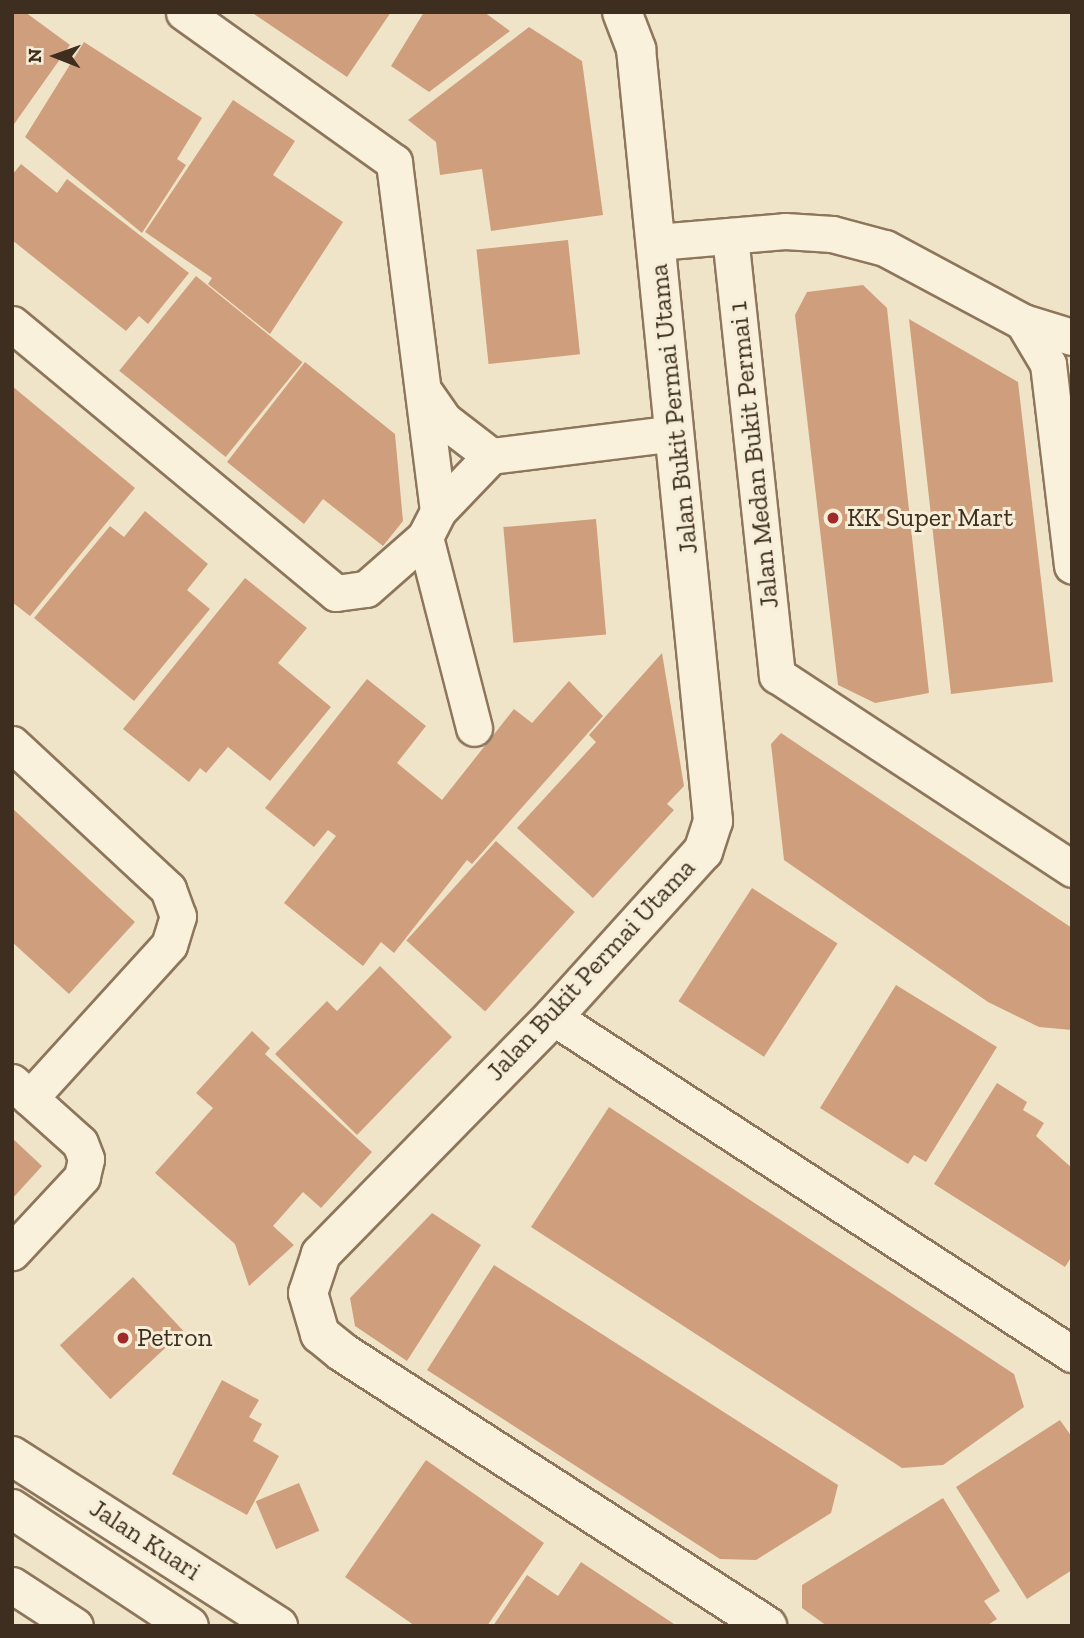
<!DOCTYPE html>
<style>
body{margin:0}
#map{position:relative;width:1084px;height:1638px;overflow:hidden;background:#f0e4c8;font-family:"Zilla Slab",serif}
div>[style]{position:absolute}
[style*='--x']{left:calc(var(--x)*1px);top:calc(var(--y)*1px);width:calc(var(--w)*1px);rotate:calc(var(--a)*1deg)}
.building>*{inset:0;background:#cf9f7d;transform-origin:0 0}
.roads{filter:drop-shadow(2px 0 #8d765c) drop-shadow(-2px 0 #8d765c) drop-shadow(0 2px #8d765c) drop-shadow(0 -2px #8d765c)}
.minor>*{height:35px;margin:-17.5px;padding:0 17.5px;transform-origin:17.5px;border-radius:17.5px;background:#faf1dc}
.tertiary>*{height:38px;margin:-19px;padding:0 19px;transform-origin:19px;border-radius:19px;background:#faf1dc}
.dots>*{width:19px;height:19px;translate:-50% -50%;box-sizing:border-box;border:4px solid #f7eed8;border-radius:50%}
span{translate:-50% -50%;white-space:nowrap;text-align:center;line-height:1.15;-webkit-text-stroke:6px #f7eed8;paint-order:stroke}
.street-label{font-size:26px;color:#3d2e20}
.poi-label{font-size:26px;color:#3d2e20}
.left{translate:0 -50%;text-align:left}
.frame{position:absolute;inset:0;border:14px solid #3d2e20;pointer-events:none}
.north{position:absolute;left:21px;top:21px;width:70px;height:70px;-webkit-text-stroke:5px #f7eed8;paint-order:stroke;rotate:271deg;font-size:19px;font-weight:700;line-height:28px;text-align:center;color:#3d2e20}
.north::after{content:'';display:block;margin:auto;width:24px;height:32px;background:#3d2e20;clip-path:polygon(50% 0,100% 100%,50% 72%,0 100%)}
</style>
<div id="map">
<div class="building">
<div style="clip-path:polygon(12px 12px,25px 12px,70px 45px,12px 127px)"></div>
<div style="clip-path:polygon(251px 12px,391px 12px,347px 77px)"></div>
<div style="clip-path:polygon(424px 12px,484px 12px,510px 31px,429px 92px,391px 66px)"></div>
<div style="clip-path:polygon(529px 27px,582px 61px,603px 215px,491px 231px,482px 169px,440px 175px,436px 142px,408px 120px)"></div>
<div style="clip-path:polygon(84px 42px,202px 118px,177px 159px,186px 165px,142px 233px,25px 137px)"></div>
<div style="clip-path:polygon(233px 100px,295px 141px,273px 175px,343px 222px,270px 334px,208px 284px,212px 278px,145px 232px)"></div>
<div style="clip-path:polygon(21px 164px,57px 193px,67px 179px,189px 273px,148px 324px,139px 316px,126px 331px,12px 240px,12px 175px)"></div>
<div style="left:568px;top:240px;width:115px;height:92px;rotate:84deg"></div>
<div style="left:196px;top:276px;width:137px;height:122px;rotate:39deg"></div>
<div style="clip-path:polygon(863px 285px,887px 308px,929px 693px,875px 703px,838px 685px,795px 315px,807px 292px)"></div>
<div style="clip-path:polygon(909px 319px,1018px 382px,1053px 682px,951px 694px)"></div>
<div style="clip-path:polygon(305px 362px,395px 434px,403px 521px,383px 546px,323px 499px,304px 524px,227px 462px)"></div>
<div style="clip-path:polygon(12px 386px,135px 488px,30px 616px,12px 602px)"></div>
<div style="clip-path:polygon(145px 511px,208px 564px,187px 590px,210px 609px,134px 701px,34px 618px,110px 526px,124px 537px)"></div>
<div style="left:596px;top:519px;width:116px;height:93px;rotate:85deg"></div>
<div style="clip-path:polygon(245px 578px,307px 628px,278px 663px,331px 707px,270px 781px,228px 747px,206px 773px,200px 768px,189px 782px,123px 729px)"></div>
<div style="clip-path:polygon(662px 653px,684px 786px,667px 804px,674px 810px,593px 898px,517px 828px,596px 742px,589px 735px)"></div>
<div style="clip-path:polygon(367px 679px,426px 726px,397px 763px,442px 800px,514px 709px,532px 723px,569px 681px,603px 716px,472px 864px,467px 860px,394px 953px,381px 942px,363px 966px,284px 903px,336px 836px,328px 830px,314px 847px,265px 808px)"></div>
<div style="clip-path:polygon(781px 733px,1072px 928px,1072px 1030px,1039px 1027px,988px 1002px,784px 860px,771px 744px)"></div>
<div style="clip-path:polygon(12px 808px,135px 922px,69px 994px,12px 942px)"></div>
<div style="left:496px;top:841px;width:106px;height:134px;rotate:42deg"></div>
<div style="left:752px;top:888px;width:102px;height:135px;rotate:33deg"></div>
<div style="clip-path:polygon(380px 966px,452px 1037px,357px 1135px,275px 1054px,327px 1001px,337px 1011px)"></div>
<div style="clip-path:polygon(896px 985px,997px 1047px,926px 1162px,914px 1155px,908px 1164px,820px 1108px)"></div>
<div style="clip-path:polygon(252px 1031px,270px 1048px,265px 1054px,372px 1152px,321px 1208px,303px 1192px,273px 1226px,294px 1245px,249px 1286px,235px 1244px,155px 1173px,213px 1108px,196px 1093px)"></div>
<div style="clip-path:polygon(997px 1083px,1027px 1102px,1023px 1110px,1044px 1123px,1036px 1136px,1072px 1168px,1072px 1256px,1065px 1267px,934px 1184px)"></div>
<div style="clip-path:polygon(609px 1107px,1014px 1374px,1024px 1407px,943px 1465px,902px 1468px,531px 1227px)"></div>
<div style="clip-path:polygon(12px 1138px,42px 1166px,12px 1199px)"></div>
<div style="clip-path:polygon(432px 1213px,481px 1245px,407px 1361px,355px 1326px,350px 1298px)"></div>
<div style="clip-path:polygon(494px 1265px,838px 1485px,831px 1513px,756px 1560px,720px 1559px,427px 1370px)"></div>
<div style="left:133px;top:1277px;width:74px;height:100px;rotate:47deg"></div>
<div style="clip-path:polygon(222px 1380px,259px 1400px,249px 1417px,262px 1424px,253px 1441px,279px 1456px,247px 1515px,172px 1474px)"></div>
<div style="clip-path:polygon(1060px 1420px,1072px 1437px,1072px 1570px,1027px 1599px,956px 1487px)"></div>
<div style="clip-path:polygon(426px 1460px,544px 1543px,487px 1626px,415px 1626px,345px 1577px)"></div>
<div style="left:299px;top:1483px;width:52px;height:47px;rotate:67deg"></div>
<div style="clip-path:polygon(943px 1498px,1000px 1591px,984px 1601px,997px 1619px,986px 1626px,827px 1626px,802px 1608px,802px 1585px)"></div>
<div style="clip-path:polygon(581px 1562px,677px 1626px,493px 1626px,527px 1575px,558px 1596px)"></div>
</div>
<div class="roads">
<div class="minor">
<div style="--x:730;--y:236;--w:442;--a:83.9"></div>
<div style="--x:777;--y:675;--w:353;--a:33.3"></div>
<div style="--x:657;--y:242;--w:128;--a:-4.9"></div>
<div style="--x:785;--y:231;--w:47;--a:3.7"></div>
<div style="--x:832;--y:234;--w:55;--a:14.8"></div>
<div style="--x:885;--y:248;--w:157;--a:28.2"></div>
<div style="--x:1023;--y:322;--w:49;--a:59.2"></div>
<div style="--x:1048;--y:364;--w:203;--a:83.2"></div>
<div style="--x:1023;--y:322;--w:51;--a:17"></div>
<div style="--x:12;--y:324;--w:421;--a:39.7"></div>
<div style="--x:336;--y:593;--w:30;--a:-8"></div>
<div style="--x:366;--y:589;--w:79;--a:-41.4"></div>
<div style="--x:425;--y:537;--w:29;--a:-63"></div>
<div style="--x:438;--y:511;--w:352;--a:-97.2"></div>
<div style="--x:394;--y:162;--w:258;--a:-144.5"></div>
<div style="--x:426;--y:394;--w:32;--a:55"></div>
<div style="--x:444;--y:420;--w:59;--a:37.5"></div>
<div style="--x:491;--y:456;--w:185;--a:-7.1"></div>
<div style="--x:438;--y:511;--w:76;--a:-46.1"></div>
<div style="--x:425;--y:537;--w:197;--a:75.6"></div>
<div style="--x:12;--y:744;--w:213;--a:42.9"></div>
<div style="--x:168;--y:889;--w:29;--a:70"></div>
<div style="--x:178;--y:916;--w:30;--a:107"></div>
<div style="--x:169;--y:945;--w:207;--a:132.3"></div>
<div style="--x:553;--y:1017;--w:619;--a:33"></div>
<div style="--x:12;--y:1082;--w:91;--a:41.9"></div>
<div style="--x:80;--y:1143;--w:17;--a:69"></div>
<div style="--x:86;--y:1159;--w:18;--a:103"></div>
<div style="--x:82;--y:1177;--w:103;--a:133"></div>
<div style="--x:12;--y:1585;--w:75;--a:33.1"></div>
</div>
<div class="tertiary">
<div style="--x:622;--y:12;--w:40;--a:69"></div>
<div style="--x:636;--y:49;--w:776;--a:84.3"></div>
<div style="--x:713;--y:821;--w:32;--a:108"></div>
<div style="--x:703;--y:851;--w:224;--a:132.1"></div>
<div style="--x:553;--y:1017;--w:332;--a:134.4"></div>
<div style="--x:321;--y:1254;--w:41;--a:108.4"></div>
<div style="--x:308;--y:1293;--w:43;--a:73.7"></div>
<div style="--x:320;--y:1334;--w:28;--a:39"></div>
<div style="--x:342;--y:1352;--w:506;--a:32.81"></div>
<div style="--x:12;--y:1456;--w:316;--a:32.6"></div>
<div style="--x:12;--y:1509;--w:212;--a:33.5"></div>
</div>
</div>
<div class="dots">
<div style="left:833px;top:518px;background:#9e2a2b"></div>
<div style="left:123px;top:1338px;background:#9e2a2b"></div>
</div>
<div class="street-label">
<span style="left:674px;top:409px;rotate:-96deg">Jalan Bukit Permai Utama</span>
<span style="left:754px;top:455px;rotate:-96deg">Jalan Medan Bukit Permai 1</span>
<span style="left:591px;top:970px;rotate:-47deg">Jalan Bukit Permai Utama</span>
<span style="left:145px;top:1540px;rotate:33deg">Jalan Kuari</span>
</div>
<div class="poi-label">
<span class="left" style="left:847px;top:518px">KK Super Mart</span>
<span class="left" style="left:137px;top:1338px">Petron</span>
</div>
<div class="frame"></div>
<div class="north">N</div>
</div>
